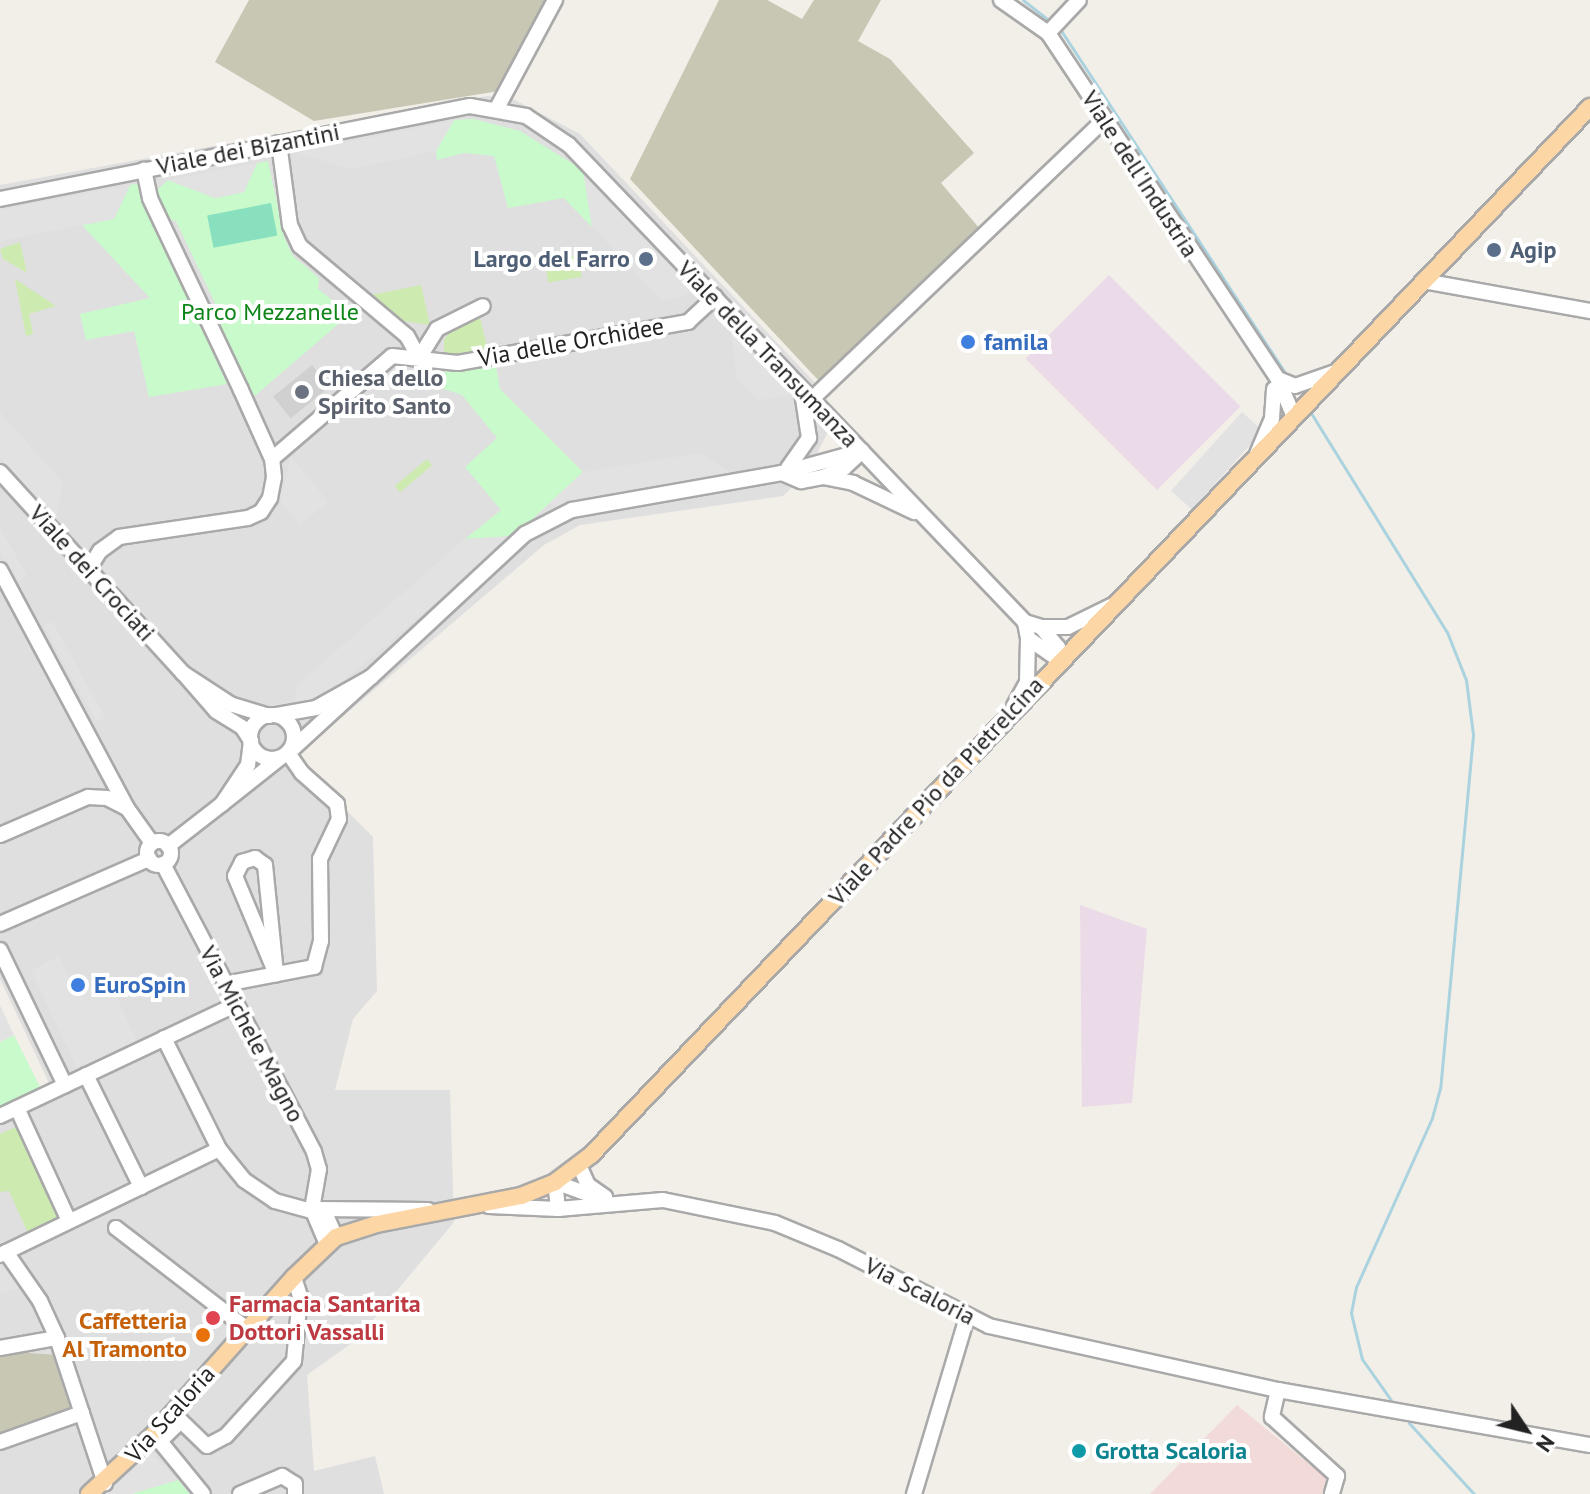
<!DOCTYPE html>
<style>
body{margin:0}
#map{position:relative;width:1590px;height:1494px;overflow:hidden;background:#f2efe9;font-family:"PT Sans",sans-serif}
div>[style]{position:absolute}
[style*='--x']{left:calc(var(--x)*1px);top:calc(var(--y)*1px);width:calc(var(--w)*1px);rotate:calc(var(--a)*1deg)}
.residential>*{inset:0;background:#e0dfdf}
.commercial>*{inset:0;background:#f2dad9}
.industrial>*{inset:0;background:#ebdbe8;transform-origin:0 0}
.religious>*{inset:0;background:#d0d0d0;transform-origin:0 0}
.construction>*{inset:0;background:#c7c7b4}
.grass>*{inset:0;background:#cdebb0;transform-origin:0 0}
.park>*{inset:0;background:#c8facc}
.pitch>*{inset:0;background:#88e0be;transform-origin:0 0}
.parking>*{inset:0;background:#e2e2e2;transform-origin:0 0}
.stream>*{height:3px;margin:-1.5px;padding:0 1.5px;transform-origin:1.5px;border-radius:1.5px;background:#aad3df}
.roads{filter:drop-shadow(2px 0 #a9a9a9) drop-shadow(-2px 0 #a9a9a9) drop-shadow(0 2px #a9a9a9) drop-shadow(0 -2px #a9a9a9)}
.minor>*{height:14px;margin:-7px;padding:0 7px;transform-origin:7px;border-radius:7px;background:#fff}
.minor>.ring{margin:-7px;padding:0;box-sizing:content-box;background:none;border:14px solid #fff;border-radius:50%}
.major>*{height:16px;margin:-8px;padding:0 8px;transform-origin:8px;border-radius:8px;background:#fcd6a4}
.dots>*{width:22px;height:22px;translate:-50% -50%;box-sizing:border-box;border:4px solid #fff;border-radius:50%}
span{translate:-50% -50%;white-space:nowrap;text-align:center;line-height:1.15;-webkit-text-stroke:8px #fff;paint-order:stroke}
.street-label{font-size:24px;color:#222}
.service-label{font-size:24px;color:#4e5e75;font-weight:700}
.left{translate:0 -50%;text-align:left}
.right{translate:-100% -50%;text-align:right}
.park-label{font-size:24px;color:#0c8416}
.shop-label{font-size:24px;color:#366cbe;font-weight:700}
.worship-label{font-size:24px;color:#5b616d;font-weight:700}
.health-label{font-size:24px;color:#be3a42;font-weight:700}
.food-label{font-size:24px;color:#c56008;font-weight:700}
.culture-label{font-size:24px;color:#0d838f;font-weight:700}
.north{position:absolute;left:1486px;top:1390px;width:80px;height:80px;-webkit-text-stroke:6px #fff;paint-order:stroke;rotate:125deg;font-size:22px;font-weight:700;line-height:32px;text-align:center;color:#222}
.north::after{content:'';display:block;margin:auto;width:28px;height:36px;background:#222;clip-path:polygon(50% 0,100% 100%,50% 72%,0 100%)}
</style>
<div id="map">
<div class="residential">
<div style="clip-path:polygon(487px 96px,515px 100px,580px 134px,819px 387px,829px 430px,807px 473px,783px 496px,580px 525px,544px 545px,294px 758px,373px 837px,377px 991px,353px 1019px,335px 1090px,450px 1090px,454px 1222px,356px 1340px,307px 1375px,314px 1471px,375px 1456px,384px 1494px,0 1494px,0 1109px,50px 1085px,0 979px,0 185px)"></div>
</div>
<div class="commercial">
<div style="clip-path:polygon(1237px 1405px,1326px 1478px,1322px 1494px,1150px 1494px)"></div>
</div>
<div class="industrial">
<div style="left:1109px;top:275px;width:186px;height:118px;rotate:45deg"></div>
<div style="clip-path:polygon(1080px 905px,1147px 929px,1132px 1103px,1082px 1107px)"></div>
</div>
<div class="religious">
<div style="left:312px;top:365px;width:28px;height:50px;rotate:51deg"></div>
</div>
<div class="construction">
<div style="clip-path:polygon(249px 0,545px 0,499px 91px,314px 121px,215px 62px)"></div>
<div style="clip-path:polygon(719px 0,767px 0,802px 19px,814px 0,881px 0,858px 41px,890px 59px,974px 153px,941px 183px,980px 229px,820px 382px,630px 179px)"></div>
<div style="clip-path:polygon(0 1351px,57px 1355px,72px 1409px,0 1433px)"></div>
</div>
<div class="grass">
<div style="clip-path:polygon(20px 242px,27px 273px,3px 259px,0 249px)"></div>
<div style="left:578px;top:255px;width:22px;height:34px;rotate:80deg"></div>
<div style="clip-path:polygon(15px 279px,56px 306px,29px 314px,33px 334px,26px 336px)"></div>
<div style="clip-path:polygon(421px 285px,430px 325px,404px 321px,371px 295px)"></div>
<div style="clip-path:polygon(480px 317px,488px 351px,444px 355px,444px 340px,453px 327px)"></div>
<div style="left:427px;top:459px;width:8px;height:42px;rotate:50deg"></div>
<div style="clip-path:polygon(16px 1127px,60px 1218px,28px 1233px,9px 1191px,0 1192px,0 1134px)"></div>
</div>
<div class="park">
<div style="clip-path:polygon(474px 119px,520px 131px,583px 170px,592px 227px,564px 198px,508px 208px,494px 156px,464px 153px,437px 160px,436px 151px,454px 120px)"></div>
<div style="clip-path:polygon(268px 161px,284px 237px,293px 256px,319px 278px,318px 289px,350px 314px,251px 399px,209px 310px,215px 303px,176px 221px,164px 217px,156px 191px,168px 180px,215px 198px,244px 192px,257px 163px)"></div>
<div style="clip-path:polygon(140px 183px,143px 199px,227px 384px,149px 397px,134px 331px,86px 340px,80px 314px,150px 298px,82px 225px,114px 219px,130px 185px)"></div>
<div style="clip-path:polygon(496px 366px,500px 389px,583px 472px,514px 536px,465px 539px,501px 510px,465px 467px,497px 438px,462px 395px,423px 382px,427px 374px)"></div>
<div style="clip-path:polygon(14px 1035px,40px 1087px,0 1106px,0 1042px)"></div>
<div style="clip-path:polygon(178px 1480px,190px 1494px,131px 1494px)"></div>
</div>
<div class="pitch">
<div style="left:271px;top:203px;width:33px;height:65px;rotate:79deg"></div>
</div>
<div class="parking">
<div style="clip-path:polygon(454px 120px,436px 151px,351px 169px,297px 153px)"></div>
<div style="clip-path:polygon(257px 163px,244px 192px,216px 198px,168px 180px)"></div>
<div style="clip-path:polygon(583px 170px,699px 291px,663px 301px,592px 227px)"></div>
<div style="clip-path:polygon(130px 185px,114px 219px,0 241px,0 210px)"></div>
<div style="clip-path:polygon(730px 327px,793px 395px,758px 400px,737px 380px)"></div>
<div style="clip-path:polygon(0 412px,63px 483px,56px 520px,0 457px)"></div>
<div style="left:1242px;top:412px;width:28px;height:106px;rotate:42deg"></div>
<div style="clip-path:polygon(700px 453px,736px 476px,557px 508px,550px 503px,583px 472px)"></div>
<div style="clip-path:polygon(291px 456px,328px 502px,300px 525px,280px 500px)"></div>
<div style="clip-path:polygon(0 527px,27px 576px,16px 582px,0 551px)"></div>
<div style="clip-path:polygon(514px 536px,287px 729px,298px 684px,465px 539px)"></div>
<div style="left:52px;top:621px;width:110px;height:10px;rotate:61deg"></div>
<div style="clip-path:polygon(59px 956px,76px 993px,108px 979px,139px 1045px,78px 1071px,31px 970px)"></div>
<div style="clip-path:polygon(0 1005px,14px 1035px,0 1042px)"></div>
<div style="clip-path:polygon(5px 1264px,22px 1287px,0 1294px,0 1267px)"></div>
<div style="clip-path:polygon(151px 1453px,178px 1480px,131px 1494px,102px 1494px)"></div>
</div>
<div class="stream">
<div style="--x:1023;--y:0;--w:33;--a:38"></div>
<div style="--x:1062;--y:32;--w:411;--a:56.8"></div>
<div style="--x:1311;--y:413;--w:258;--a:58.2"></div>
<div style="--x:1447;--y:632;--w:52;--a:68.4"></div>
<div style="--x:1466;--y:680;--w:55;--a:82.7"></div>
<div style="--x:1473;--y:735;--w:355;--a:95.3"></div>
<div style="--x:1440;--y:1088;--w:31;--a:105"></div>
<div style="--x:1432;--y:1118;--w:185;--a:114.2"></div>
<div style="--x:1356;--y:1287;--w:26;--a:101"></div>
<div style="--x:1351;--y:1313;--w:47;--a:76.6"></div>
<div style="--x:1362;--y:1359;--w:54;--a:54.8"></div>
<div style="--x:1409;--y:1423;--w:96;--a:47.5"></div>
</div>
<div class="roads">
<div class="minor">
<div style="--x:1001;--y:0;--w:57;--a:35.1"></div>
<div style="--x:1048;--y:33;--w:415;--a:56.4"></div>
<div style="--x:1278;--y:379;--w:41;--a:67.2"></div>
<div style="--x:1048;--y:33;--w:45;--a:-46.8"></div>
<div style="--x:496;--y:110;--w:125;--a:-61.8"></div>
<div style="--x:279;--y:143;--w:83;--a:82.4"></div>
<div style="--x:290;--y:225;--w:23;--a:65"></div>
<div style="--x:300;--y:246;--w:140;--a:40.1"></div>
<div style="--x:407;--y:336;--w:25;--a:61"></div>
<div style="--x:0;--y:199;--w:479;--a:-11.2"></div>
<div style="--x:470;--y:106;--w:57;--a:10.1"></div>
<div style="--x:526;--y:116;--w:52;--a:34"></div>
<div style="--x:569;--y:145;--w:660;--a:46.29"></div>
<div style="--x:1025;--y:622;--w:17;--a:17"></div>
<div style="--x:1041;--y:627;--w:26;--a:50"></div>
<div style="--x:1058;--y:647;--w:13;--a:86"></div>
<div style="--x:1059;--y:660;--w:38;--a:-145"></div>
<div style="--x:1028;--y:638;--w:16;--a:-101"></div>
<div style="--x:1429;--y:282;--w:164;--a:10.2"></div>
<div style="--x:419;--y:358;--w:34;--a:-58"></div>
<div style="--x:437;--y:329;--w:51;--a:-26.6"></div>
<div style="--x:1278;--y:379;--w:18;--a:22"></div>
<div style="--x:1295;--y:386;--w:46;--a:-19.2"></div>
<div style="--x:812;--y:399;--w:405;--a:-43.7"></div>
<div style="--x:1257;--y:454;--w:39;--a:-67"></div>
<div style="--x:1272;--y:418;--w:29;--a:-86"></div>
<div style="--x:272;--y:459;--w:158;--a:-40.6"></div>
<div style="--x:392;--y:356;--w:66;--a:6.1"></div>
<div style="--x:458;--y:363;--w:234;--a:-10.1"></div>
<div style="--x:688;--y:322;--w:37;--a:-43"></div>
<div style="--x:788;--y:468;--w:37;--a:-55"></div>
<div style="--x:809;--y:438;--w:47;--a:-98.7"></div>
<div style="--x:0;--y:472;--w:272;--a:47.7"></div>
<div style="--x:782;--y:473;--w:21;--a:23"></div>
<div style="--x:801;--y:481;--w:22;--a:-10"></div>
<div style="--x:823;--y:477;--w:31;--a:11"></div>
<div style="--x:853;--y:483;--w:68;--a:25.4"></div>
<div style="--x:823;--y:477;--w:23;--a:-23"></div>
<div style="--x:844;--y:468;--w:23;--a:-43"></div>
<div style="--x:89;--y:569;--w:21;--a:-59"></div>
<div style="--x:100;--y:551;--w:24;--a:-36"></div>
<div style="--x:119;--y:537;--w:130;--a:-8.4"></div>
<div style="--x:248;--y:518;--w:14;--a:-25"></div>
<div style="--x:261;--y:512;--w:17;--a:-57"></div>
<div style="--x:270;--y:498;--w:21;--a:-79"></div>
<div style="--x:274;--y:477;--w:18;--a:-96"></div>
<div style="--x:272;--y:459;--w:76;--a:-114.2"></div>
<div style="--x:241;--y:390;--w:212;--a:-115.4"></div>
<div style="--x:150;--y:198;--w:29;--a:-102"></div>
<div style="--x:0;--y:570;--w:270;--a:61.9"></div>
<div style="--x:127;--y:808;--w:43;--a:54.5"></div>
<div style="--x:1041;--y:627;--w:27;--a:0"></div>
<div style="--x:1068;--y:627;--w:50;--a:-26.1"></div>
<div style="--x:371;--y:677;--w:210;--a:-42.9"></div>
<div style="--x:525;--y:534;--w:53;--a:-27.1"></div>
<div style="--x:572;--y:510;--w:213;--a:-10"></div>
<div style="--x:782;--y:473;--w:83;--a:-15.4"></div>
<div style="--x:1014;--y:706;--w:26;--a:-61"></div>
<div style="--x:1027;--y:683;--w:45;--a:-88.7"></div>
<div class="ring" style="left:250px;top:715px;width:30px;height:30px"></div>
<div style="--x:269;--y:716;--w:39;--a:-163"></div>
<div style="--x:232;--y:705;--w:59;--a:-146.9"></div>
<div style="--x:183;--y:673;--w:50;--a:49"></div>
<div style="--x:216;--y:711;--w:31;--a:32"></div>
<div style="--x:242;--y:727;--w:17;--a:57"></div>
<div style="--x:251;--y:741;--w:24;--a:97"></div>
<div style="--x:248;--y:765;--w:47;--a:123.7"></div>
<div style="--x:222;--y:804;--w:74;--a:-38.4"></div>
<div style="--x:0;--y:835;--w:96;--a:-23.4"></div>
<div style="--x:88;--y:797;--w:19;--a:3"></div>
<div style="--x:107;--y:798;--w:22;--a:27"></div>
<div class="ring" style="left:147px;top:841px;width:10px;height:10px"></div>
<div style="--x:168;--y:846;--w:68;--a:-37.9"></div>
<div style="--x:255;--y:858;--w:12;--a:35"></div>
<div style="--x:265;--y:865;--w:110;--a:84.2"></div>
<div style="--x:276;--y:974;--w:106;--a:-112.7"></div>
<div style="--x:235;--y:876;--w:16;--a:-63"></div>
<div style="--x:242;--y:862;--w:14;--a:-17"></div>
<div style="--x:163;--y:864;--w:325;--a:62.3"></div>
<div style="--x:314;--y:1152;--w:18;--a:74"></div>
<div style="--x:319;--y:1169;--w:41;--a:99.9"></div>
<div style="--x:0;--y:924;--w:163;--a:-23.6"></div>
<div style="--x:0;--y:950;--w:150;--a:64.3"></div>
<div style="--x:225;--y:984;--w:91;--a:-10.8"></div>
<div style="--x:314;--y:967;--w:27;--a:-75"></div>
<div style="--x:321;--y:941;--w:82;--a:-90.7"></div>
<div style="--x:320;--y:859;--w:44;--a:-64.6"></div>
<div style="--x:339;--y:819;--w:15;--a:-98"></div>
<div style="--x:337;--y:804;--w:47;--a:-138.5"></div>
<div style="--x:302;--y:773;--w:24;--a:-125"></div>
<div style="--x:288;--y:753;--w:113;--a:-42.5"></div>
<div style="--x:371;--y:677;--w:63;--a:150.6"></div>
<div style="--x:316;--y:708;--w:41;--a:170.1"></div>
<div style="--x:164;--y:1038;--w:124;--a:63.6"></div>
<div style="--x:219;--y:1149;--w:40;--a:51"></div>
<div style="--x:244;--y:1180;--w:37;--a:34"></div>
<div style="--x:275;--y:1201;--w:53;--a:15.4"></div>
<div style="--x:326;--y:1215;--w:24;--a:66"></div>
<div style="--x:86;--y:1075;--w:125;--a:63.8"></div>
<div style="--x:17;--y:1108;--w:124;--a:65.3"></div>
<div style="--x:0;--y:1116;--w:260;--a:-25.3"></div>
<div style="--x:579;--y:1165;--w:22;--a:66"></div>
<div style="--x:588;--y:1185;--w:21;--a:35"></div>
<div style="--x:489;--y:1206;--w:69;--a:2.5"></div>
<div style="--x:558;--y:1209;--w:105;--a:-4.9"></div>
<div style="--x:663;--y:1200;--w:114;--a:11.6"></div>
<div style="--x:775;--y:1223;--w:68;--a:22.4"></div>
<div style="--x:838;--y:1249;--w:169;--a:27"></div>
<div style="--x:989;--y:1326;--w:296;--a:12.5"></div>
<div style="--x:1278;--y:1390;--w:317;--a:10"></div>
<div style="--x:312;--y:1209;--w:38;--a:67"></div>
<div style="--x:317;--y:1209;--w:111;--a:0.5"></div>
<div style="--x:558;--y:1209;--w:27;--a:-96"></div>
<div style="--x:555;--y:1182;--w:52;--a:20.2"></div>
<div style="--x:116;--y:1228;--w:165;--a:37.6"></div>
<div style="--x:6;--y:1252;--w:60;--a:55.2"></div>
<div style="--x:40;--y:1301;--w:41;--a:65.3"></div>
<div style="--x:57;--y:1338;--w:153;--a:71.7"></div>
<div style="--x:0;--y:1255;--w:243;--a:-25.8"></div>
<div style="--x:0;--y:1348;--w:58;--a:-10"></div>
<div style="--x:1278;--y:1390;--w:28;--a:103"></div>
<div style="--x:1272;--y:1417;--w:88;--a:42.2"></div>
<div style="--x:1337;--y:1476;--w:19;--a:106"></div>
<div style="--x:154;--y:1434;--w:77;--a:50.8"></div>
<div style="--x:160;--y:1441;--w:29;--a:-44"></div>
<div style="--x:181;--y:1421;--w:36;--a:44"></div>
<div style="--x:207;--y:1446;--w:21;--a:-28"></div>
<div style="--x:226;--y:1436;--w:101;--a:-47.8"></div>
<div style="--x:294;--y:1361;--w:65;--a:-84.7"></div>
<div style="--x:300;--y:1296;--w:20;--a:-108"></div>
<div style="--x:0;--y:1442;--w:87;--a:-19.5"></div>
<div style="--x:240;--y:1494;--w:46;--a:-23.2"></div>
<div style="--x:282;--y:1476;--w:15;--a:32"></div>
<div style="--x:295;--y:1484;--w:10;--a:90"></div>
<div style="--x:914;--y:1494;--w:185;--a:-73.3"></div>
</div>
<div class="major">
<div style="--x:89;--y:1494;--w:88;--a:-42.7"></div>
<div style="--x:154;--y:1434;--w:210;--a:-48.3"></div>
<div style="--x:294;--y:1277;--w:58;--a:-43.6"></div>
<div style="--x:336;--y:1237;--w:43;--a:-17.6"></div>
<div style="--x:377;--y:1224;--w:147;--a:-11"></div>
<div style="--x:521;--y:1196;--w:37;--a:-22"></div>
<div style="--x:555;--y:1182;--w:45;--a:-36.9"></div>
<div style="--x:591;--y:1155;--w:1448;--a:-46.37"></div>
</div>
</div>
<div class="dots">
<div style="left:1494px;top:250px;background:#5c6f8a"></div>
<div style="left:646px;top:259px;background:#5c6f8a"></div>
<div style="left:968px;top:342px;background:#3f7fe0"></div>
<div style="left:302px;top:392px;background:#6b7280"></div>
<div style="left:78px;top:985px;background:#3f7fe0"></div>
<div style="left:213px;top:1318px;background:#e0444e"></div>
<div style="left:203px;top:1335px;background:#e8710a"></div>
<div style="left:1079px;top:1451px;background:#0f9aa8"></div>
</div>
<div class="street-label">
<span style="left:248px;top:149px;rotate:-11deg">Viale dei Bizantini</span>
<span style="left:1140px;top:174px;rotate:57deg">Viale dell'Industria</span>
<span style="left:571px;top:342px;rotate:-10deg">Via delle Orchidee</span>
<span style="left:768px;top:354px;rotate:46deg">Viale della Transumanza</span>
<span style="left:92px;top:573px;rotate:48deg">Viale dei Crociati</span>
<span style="left:936px;top:791px;rotate:-47deg">Viale Padre Pio da Pietrelcina</span>
<span style="left:252px;top:1034px;rotate:62deg">Via Michele Magno</span>
<span style="left:920px;top:1291px;rotate:27deg">Via Scaloria</span>
<span style="left:170px;top:1414px;rotate:-48deg">Via Scaloria</span>
</div>
<div class="service-label">
<span class="left" style="left:1510px;top:250px">Agip</span>
<span class="right" style="left:630px;top:259px">Largo del Farro</span>
</div>
<div class="park-label">
<span style="left:270px;top:312px">Parco Mezzanelle</span>
</div>
<div class="shop-label">
<span class="left" style="left:984px;top:342px">famila</span>
<span class="left" style="left:94px;top:985px">EuroSpin</span>
</div>
<div class="worship-label">
<span class="left" style="left:318px;top:392px">Chiesa dello<br>Spirito Santo</span>
</div>
<div class="health-label">
<span class="left" style="left:229px;top:1318px">Farmacia Santarita<br>Dottori Vassalli</span>
</div>
<div class="food-label">
<span class="right" style="left:187px;top:1335px">Caffetteria<br>Al Tramonto</span>
</div>
<div class="culture-label">
<span class="left" style="left:1095px;top:1451px">Grotta Scaloria</span>
</div>
<div class="north">N</div>
</div>
